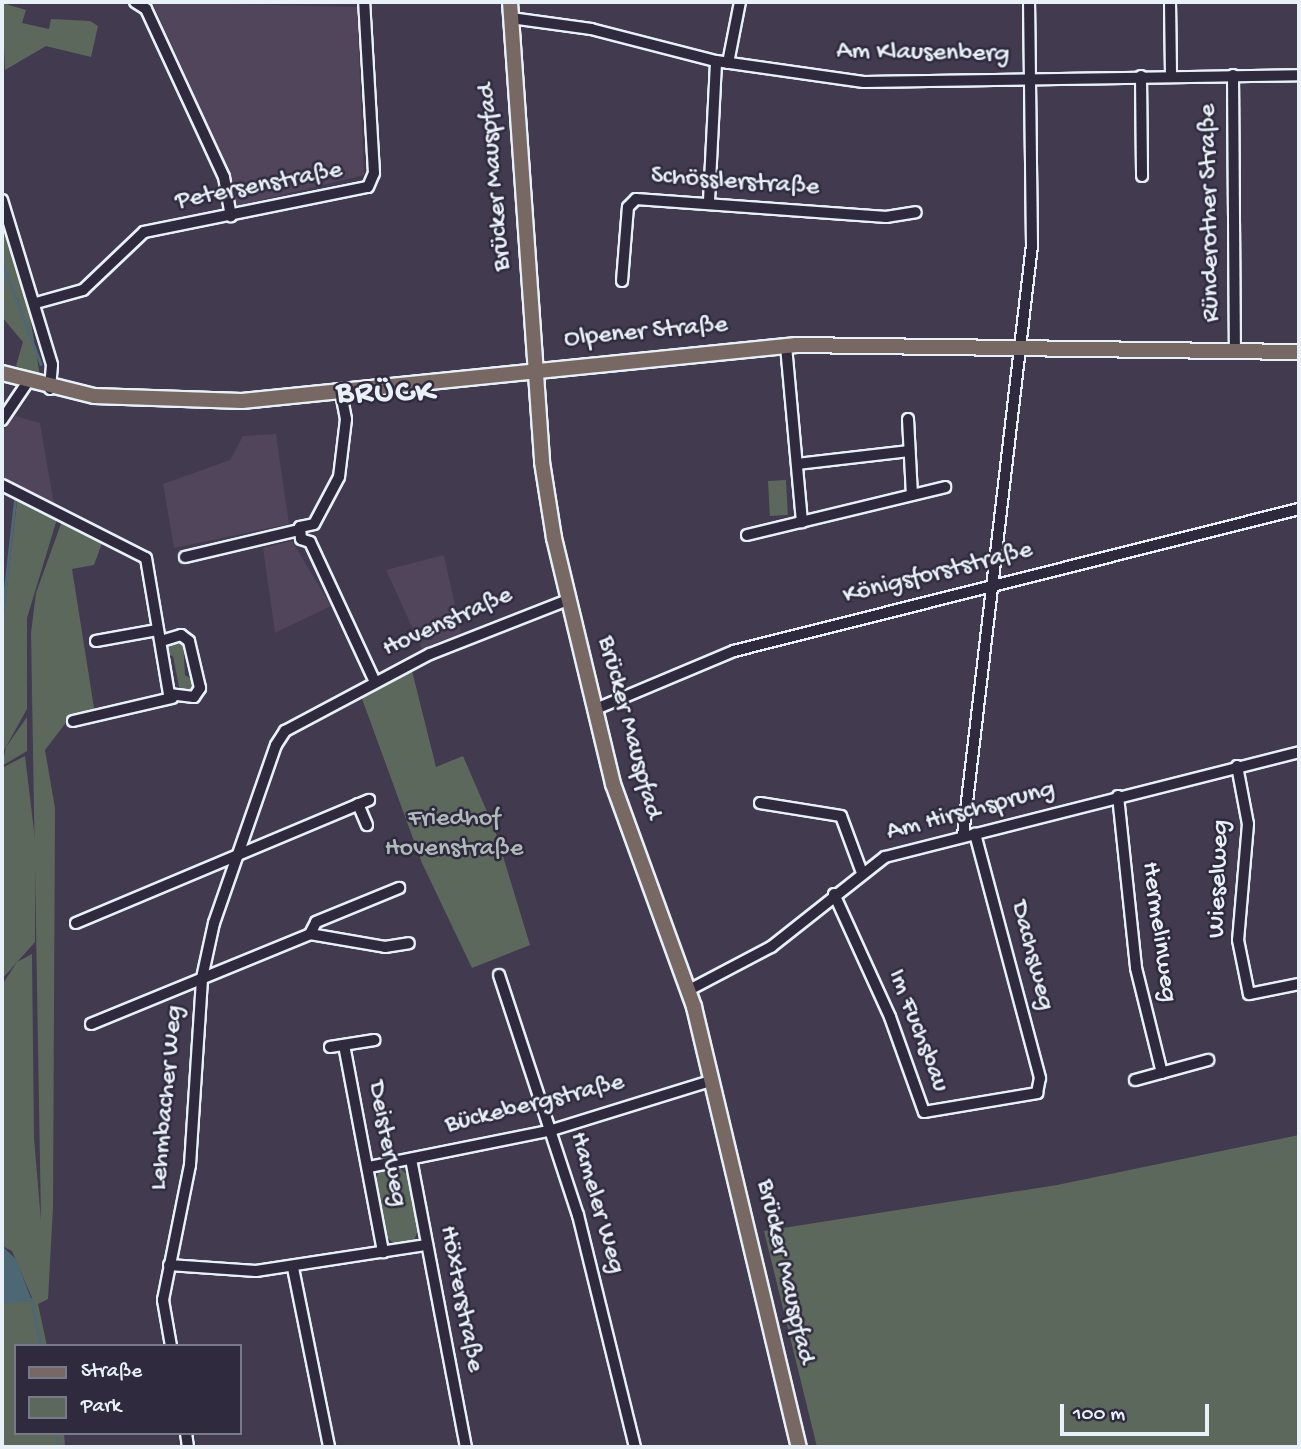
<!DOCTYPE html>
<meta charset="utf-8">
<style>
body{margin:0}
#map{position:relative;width:1301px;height:1449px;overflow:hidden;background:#423a4f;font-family:"Gochi Hand",sans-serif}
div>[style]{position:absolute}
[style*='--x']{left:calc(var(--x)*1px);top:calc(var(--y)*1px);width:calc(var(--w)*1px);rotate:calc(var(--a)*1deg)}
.built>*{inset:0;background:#50455b}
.green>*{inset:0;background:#5d685d;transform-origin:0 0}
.water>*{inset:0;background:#4d6775}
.stream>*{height:2.5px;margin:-1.25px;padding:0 1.25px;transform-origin:1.25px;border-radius:1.25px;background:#4d6775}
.roads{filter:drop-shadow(2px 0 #e8f1f8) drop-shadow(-2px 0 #e8f1f8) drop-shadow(0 2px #e8f1f8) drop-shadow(0 -2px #e8f1f8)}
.minor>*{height:10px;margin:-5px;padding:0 5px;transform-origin:5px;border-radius:5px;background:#2f2a3d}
.major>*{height:14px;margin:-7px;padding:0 7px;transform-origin:7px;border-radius:7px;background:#776864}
span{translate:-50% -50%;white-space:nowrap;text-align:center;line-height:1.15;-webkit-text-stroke:5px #2f2a3d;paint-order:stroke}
.street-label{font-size:26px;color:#e8f1f8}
.park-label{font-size:26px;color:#b0baba}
.district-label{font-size:33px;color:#e8f1f8;font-weight:700;letter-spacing:2px}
.frame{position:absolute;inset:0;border:4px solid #e8f1f8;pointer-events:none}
.legend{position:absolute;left:14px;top:1344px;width:228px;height:91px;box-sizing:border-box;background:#2f2a3d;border:2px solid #797a88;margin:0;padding:9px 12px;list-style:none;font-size:21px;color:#e8f1f8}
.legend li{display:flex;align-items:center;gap:14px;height:35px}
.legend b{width:35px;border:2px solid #797a88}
.scale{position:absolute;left:1060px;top:1404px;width:149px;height:32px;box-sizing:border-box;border:4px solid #e8f1f8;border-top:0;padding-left:9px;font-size:21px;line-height:24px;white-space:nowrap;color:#e8f1f8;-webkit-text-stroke:5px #2f2a3d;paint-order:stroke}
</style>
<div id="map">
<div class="built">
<div style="clip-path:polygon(152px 2px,357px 7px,364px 175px,237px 206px,230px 173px)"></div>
<div style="clip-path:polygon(15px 416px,40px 423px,54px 504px,2px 480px,2px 433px)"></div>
<div style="clip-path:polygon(276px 434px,289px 524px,174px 548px,163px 484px,230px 460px,243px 436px)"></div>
<div style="clip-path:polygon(292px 541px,331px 606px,275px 633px,263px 548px)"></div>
<div style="clip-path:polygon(444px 555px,461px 633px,422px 649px,386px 570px)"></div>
</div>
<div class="green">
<div style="clip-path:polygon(2px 3px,26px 10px,22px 23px,49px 29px,51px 19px,90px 21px,98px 26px,91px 57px,46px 46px,5px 70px)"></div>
<div style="clip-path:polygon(2px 224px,28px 305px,40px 376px,16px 366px,23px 342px,2px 317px)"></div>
<div style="left:786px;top:480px;width:35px;height:18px;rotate:87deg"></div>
<div style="clip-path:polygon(17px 501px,57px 519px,27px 618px,27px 709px,2px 754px,2px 630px)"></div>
<div style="clip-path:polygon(62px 521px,102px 543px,94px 565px,72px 569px,95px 714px,68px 720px,45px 750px,55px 808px,53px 1208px,48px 1299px,38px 1304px,47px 1346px,16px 1346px,16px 1433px,64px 1433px,65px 1447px,2px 1447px,2px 1304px,32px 1298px,12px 1251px,2px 1246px,2px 985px,17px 962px,32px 954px,34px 1138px,41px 1221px,31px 633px,36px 593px)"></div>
<div style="clip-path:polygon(183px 640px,185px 675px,195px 681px,194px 691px,180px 692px,173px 656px,165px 654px,165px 643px)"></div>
<div style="clip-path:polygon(412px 671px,436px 767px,463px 756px,495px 830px,530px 945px,472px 968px,422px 863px,361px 696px)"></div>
<div style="clip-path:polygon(27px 717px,27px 751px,2px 766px,6px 747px)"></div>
<div style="clip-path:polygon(25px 756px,35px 839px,35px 942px,2px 979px,2px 768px)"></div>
<div style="clip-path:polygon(1299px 1135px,1299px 1447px,817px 1447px,764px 1231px,1057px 1185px)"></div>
<div style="clip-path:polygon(398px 1166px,408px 1176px,418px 1231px,413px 1242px,396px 1245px,385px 1236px,375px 1181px,380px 1170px)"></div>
</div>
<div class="water">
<div style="clip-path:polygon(2px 1246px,16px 1259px,32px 1301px,2px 1304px)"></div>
</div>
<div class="stream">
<div style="--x:2;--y:262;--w:109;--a:69.1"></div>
<div style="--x:2;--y:616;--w:117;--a:-83.6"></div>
<div style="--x:32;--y:1301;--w:46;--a:78.7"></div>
<div style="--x:58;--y:1433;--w:14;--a:90"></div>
</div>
<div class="roads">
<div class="minor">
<div style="--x:135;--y:2;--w:13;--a:32"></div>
<div style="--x:146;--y:9;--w:185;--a:65.1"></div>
<div style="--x:224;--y:177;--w:40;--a:80"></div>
<div style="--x:1170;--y:2;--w:74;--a:89.2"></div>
<div style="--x:511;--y:18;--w:81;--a:7.8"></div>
<div style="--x:591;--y:29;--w:129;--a:14.4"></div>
<div style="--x:716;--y:61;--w:149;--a:8.1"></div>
<div style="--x:864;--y:82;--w:435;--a:-0.9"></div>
<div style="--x:728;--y:63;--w:62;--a:-78.9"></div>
<div style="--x:1233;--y:75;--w:275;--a:89.6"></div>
<div style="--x:1141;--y:76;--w:100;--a:89.4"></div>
<div style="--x:2;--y:200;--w:172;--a:73.1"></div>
<div style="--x:52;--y:365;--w:24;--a:95"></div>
<div style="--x:709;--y:201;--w:140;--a:-87.1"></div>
<div style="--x:622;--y:281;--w:74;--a:-85.4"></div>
<div style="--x:628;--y:207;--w:11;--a:-45"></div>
<div style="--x:636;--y:199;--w:251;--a:4.1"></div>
<div style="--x:886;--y:217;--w:30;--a:-9"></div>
<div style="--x:36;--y:303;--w:49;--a:-15.5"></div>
<div style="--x:83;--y:290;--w:84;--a:-43.6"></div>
<div style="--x:144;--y:232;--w:228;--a:-11.4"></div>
<div style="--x:368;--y:187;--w:15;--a:-67"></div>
<div style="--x:374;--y:173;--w:171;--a:-93.3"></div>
<div style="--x:786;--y:346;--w:177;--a:84.8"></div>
<div style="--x:908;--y:419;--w:76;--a:87"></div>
<div style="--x:2;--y:420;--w:45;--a:-56"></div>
<div style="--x:797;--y:464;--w:113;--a:-6.6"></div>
<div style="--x:2;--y:485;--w:161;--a:26.9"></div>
<div style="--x:146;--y:558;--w:138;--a:80.4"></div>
<div style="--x:169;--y:694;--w:25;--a:7"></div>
<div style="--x:194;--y:697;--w:11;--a:-56"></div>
<div style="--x:200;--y:688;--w:48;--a:-103.2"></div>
<div style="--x:189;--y:641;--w:10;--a:-143"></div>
<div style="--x:181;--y:635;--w:21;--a:163"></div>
<div style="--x:747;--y:535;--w:204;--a:-13.6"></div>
<div style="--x:310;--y:542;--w:9;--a:-162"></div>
<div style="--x:301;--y:539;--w:12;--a:-95"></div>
<div style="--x:300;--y:527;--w:14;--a:-12"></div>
<div style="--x:314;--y:524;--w:53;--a:-62"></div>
<div style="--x:339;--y:477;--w:58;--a:-83.1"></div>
<div style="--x:346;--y:419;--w:25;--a:-101"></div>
<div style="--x:310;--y:542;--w:154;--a:65.1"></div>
<div style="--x:185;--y:557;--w:117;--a:-13.3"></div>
<div style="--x:96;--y:641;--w:62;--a:-10.2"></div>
<div style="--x:596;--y:709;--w:150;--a:-22.8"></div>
<div style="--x:734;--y:651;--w:583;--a:-14.11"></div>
<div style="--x:73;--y:721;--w:102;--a:-13.1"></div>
<div style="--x:1237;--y:766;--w:59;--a:79.3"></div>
<div style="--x:1248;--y:824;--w:116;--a:94.9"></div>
<div style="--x:1238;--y:940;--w:55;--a:78.5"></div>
<div style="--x:1249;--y:994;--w:51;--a:-11.3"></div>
<div style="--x:1118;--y:796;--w:173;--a:84"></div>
<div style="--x:1136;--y:968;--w:108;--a:76.1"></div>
<div style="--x:760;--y:803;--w:82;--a:9.1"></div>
<div style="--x:841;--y:816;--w:58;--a:69.7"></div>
<div style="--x:358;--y:804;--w:23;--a:67"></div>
<div style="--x:963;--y:836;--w:595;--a:-83.34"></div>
<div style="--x:1032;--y:245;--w:243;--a:-90.7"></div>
<div style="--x:834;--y:894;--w:135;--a:65.5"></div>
<div style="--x:890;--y:1017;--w:101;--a:70.3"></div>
<div style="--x:924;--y:1112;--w:115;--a:-9.5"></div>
<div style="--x:1037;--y:1093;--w:15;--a:-79"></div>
<div style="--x:1040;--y:1078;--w:253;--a:-104.9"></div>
<div style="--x:76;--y:923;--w:318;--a:-22.8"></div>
<div style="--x:310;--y:934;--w:13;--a:-63"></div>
<div style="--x:316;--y:922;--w:90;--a:-22.3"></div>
<div style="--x:499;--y:975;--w:253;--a:71.8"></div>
<div style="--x:578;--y:1215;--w:239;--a:76.2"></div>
<div style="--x:689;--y:990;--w:93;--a:-27.7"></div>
<div style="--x:771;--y:947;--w:145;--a:-38.3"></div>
<div style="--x:885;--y:857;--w:427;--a:-14.2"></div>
<div style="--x:91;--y:1024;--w:237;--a:-22.3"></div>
<div style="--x:310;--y:934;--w:76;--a:9.8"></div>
<div style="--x:385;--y:947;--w:24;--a:-9"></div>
<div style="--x:344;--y:1045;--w:211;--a:79.3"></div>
<div style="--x:330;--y:1047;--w:45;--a:-9"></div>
<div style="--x:1135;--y:1080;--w:76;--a:-15.3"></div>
<div style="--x:411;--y:1159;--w:293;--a:79.2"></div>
<div style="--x:369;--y:1167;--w:187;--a:-11.4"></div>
<div style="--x:552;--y:1130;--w:165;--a:-17.2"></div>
<div style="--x:169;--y:1265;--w:87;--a:3.9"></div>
<div style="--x:256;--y:1271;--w:171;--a:-8.7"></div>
<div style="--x:293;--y:1268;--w:183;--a:78.6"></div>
<div style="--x:171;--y:1346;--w:47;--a:-99.9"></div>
<div style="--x:163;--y:1300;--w:138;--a:-78.7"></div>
<div style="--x:190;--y:1165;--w:187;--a:-86.3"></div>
<div style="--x:202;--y:978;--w:56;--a:-77.7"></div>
<div style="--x:214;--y:923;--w:188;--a:-70.8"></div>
<div style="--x:276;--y:745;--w:17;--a:-57"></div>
<div style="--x:285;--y:731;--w:164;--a:-28"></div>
<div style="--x:430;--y:654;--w:148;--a:-21.4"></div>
<div style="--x:186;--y:1433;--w:14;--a:82"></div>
</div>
<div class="major">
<div style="--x:510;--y:2;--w:461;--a:86"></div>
<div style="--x:542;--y:462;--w:77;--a:81"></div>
<div style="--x:554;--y:538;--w:253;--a:76.5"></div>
<div style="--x:613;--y:784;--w:237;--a:70"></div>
<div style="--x:694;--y:1007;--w:452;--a:76.6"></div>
<div style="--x:2;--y:373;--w:95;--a:14"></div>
<div style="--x:94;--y:396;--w:148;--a:1.9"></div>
<div style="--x:242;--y:401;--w:557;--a:-5.77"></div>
<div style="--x:796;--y:345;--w:503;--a:0.8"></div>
</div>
</div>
<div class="street-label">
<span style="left:923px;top:54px;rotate:1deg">Am Klausenberg</span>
<span style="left:496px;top:177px;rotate:-95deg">Brücker Mauspfad</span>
<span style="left:735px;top:183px;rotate:4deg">Schösslerstraße</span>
<span style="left:259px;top:187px;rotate:-11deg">Petersenstraße</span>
<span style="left:1211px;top:213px;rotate:-91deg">Ründerother Straße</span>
<span style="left:646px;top:333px;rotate:-5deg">Olpener Straße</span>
<span style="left:938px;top:574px;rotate:-14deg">Königsforststraße</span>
<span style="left:448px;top:623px;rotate:-24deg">Hovenstraße</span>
<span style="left:628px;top:728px;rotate:75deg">Brücker Mauspfad</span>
<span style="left:971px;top:812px;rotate:-15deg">Am Hirschsprung</span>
<span style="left:1220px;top:879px;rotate:-88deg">Wieselweg</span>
<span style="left:1158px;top:932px;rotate:82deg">Hermelinweg</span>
<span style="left:1031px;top:956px;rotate:75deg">Dachsweg</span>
<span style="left:917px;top:1031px;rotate:69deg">Im Fuchsbau</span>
<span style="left:168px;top:1098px;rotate:-85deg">Lehmbacher Weg</span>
<span style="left:535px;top:1105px;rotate:-14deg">Bückebergstraße</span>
<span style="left:386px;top:1144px;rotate:79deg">Deisterweg</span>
<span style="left:596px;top:1203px;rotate:74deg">Hameler Weg</span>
<span style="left:784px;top:1272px;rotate:77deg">Brücker Mauspfad</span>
<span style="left:460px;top:1299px;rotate:79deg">Höxterstraße</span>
</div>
<div class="park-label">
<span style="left:454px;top:835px">Friedhof<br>Hovenstraße</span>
</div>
<div class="district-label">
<span style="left:386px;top:395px">BRÜCK</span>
</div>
<div class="frame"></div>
<ul class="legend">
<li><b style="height:9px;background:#776864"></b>Straße</li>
<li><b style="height:19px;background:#5d685d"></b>Park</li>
</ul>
<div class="scale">100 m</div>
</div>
